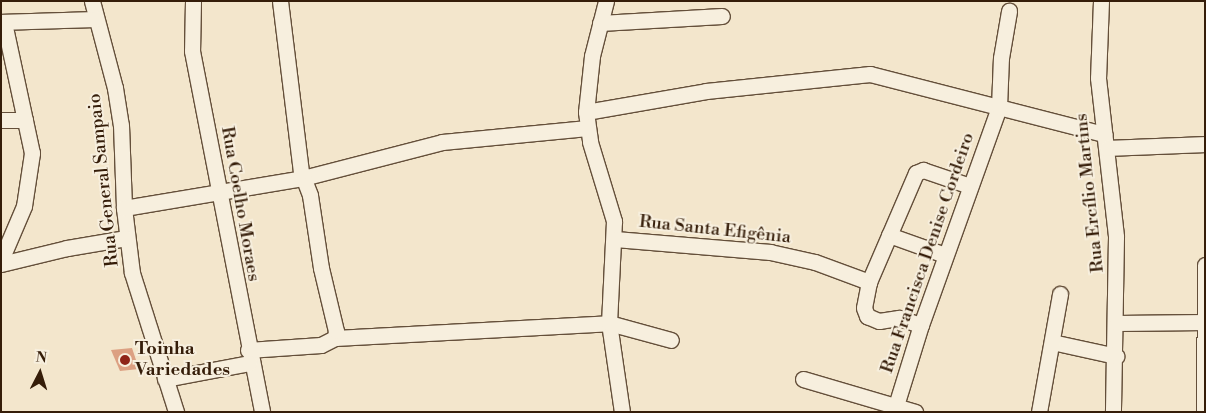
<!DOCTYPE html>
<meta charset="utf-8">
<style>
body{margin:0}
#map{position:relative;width:1206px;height:413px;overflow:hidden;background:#f3e6cc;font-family:"Libre Bodoni",serif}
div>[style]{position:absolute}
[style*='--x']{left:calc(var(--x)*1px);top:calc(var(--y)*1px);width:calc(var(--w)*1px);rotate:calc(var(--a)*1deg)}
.building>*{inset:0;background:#dca082}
.roads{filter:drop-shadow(1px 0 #644f3a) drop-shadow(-1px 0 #644f3a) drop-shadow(0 1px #644f3a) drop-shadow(0 -1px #644f3a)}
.minor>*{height:15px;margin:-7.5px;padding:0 7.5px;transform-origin:7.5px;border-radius:7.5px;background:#f7efde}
.dots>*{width:14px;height:14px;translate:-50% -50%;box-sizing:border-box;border:2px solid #f7efde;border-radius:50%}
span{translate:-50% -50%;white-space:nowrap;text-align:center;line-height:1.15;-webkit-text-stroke:4px #f7efde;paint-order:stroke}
.street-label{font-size:18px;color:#351d09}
.poi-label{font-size:18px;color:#351d09;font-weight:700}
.left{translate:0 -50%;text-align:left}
.frame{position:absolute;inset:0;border:2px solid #351d09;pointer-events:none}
.north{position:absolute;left:15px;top:348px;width:50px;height:50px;-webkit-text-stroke:4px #f7efde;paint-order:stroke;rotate:5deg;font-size:14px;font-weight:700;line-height:20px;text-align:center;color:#351d09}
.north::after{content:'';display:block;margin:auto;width:18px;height:22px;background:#351d09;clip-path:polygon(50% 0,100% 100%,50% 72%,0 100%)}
</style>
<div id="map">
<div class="building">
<div style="clip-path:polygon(132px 348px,139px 369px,120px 371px,111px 350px)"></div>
</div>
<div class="roads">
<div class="minor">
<div style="--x:92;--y:1;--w:90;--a:75.2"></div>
<div style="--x:115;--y:88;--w:37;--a:81"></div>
<div style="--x:121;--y:125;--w:83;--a:87.9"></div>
<div style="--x:124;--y:208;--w:65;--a:83"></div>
<div style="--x:132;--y:273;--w:146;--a:72.4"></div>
<div style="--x:193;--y:1;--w:50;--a:91.1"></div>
<div style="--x:192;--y:51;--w:368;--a:79"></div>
<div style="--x:606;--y:1;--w:57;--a:104.3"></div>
<div style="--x:592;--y:56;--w:56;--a:96.1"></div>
<div style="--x:586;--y:112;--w:30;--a:82"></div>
<div style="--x:590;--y:142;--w:83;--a:73.1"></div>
<div style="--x:614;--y:221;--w:102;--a:92.8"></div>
<div style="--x:609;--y:323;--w:90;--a:81.7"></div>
<div style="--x:1101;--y:1;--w:77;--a:92.2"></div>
<div style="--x:1098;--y:78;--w:160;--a:83.5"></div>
<div style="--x:1116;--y:237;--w:175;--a:91"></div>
<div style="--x:1;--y:22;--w:95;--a:-1.8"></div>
<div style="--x:600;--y:23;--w:122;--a:-3.3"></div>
<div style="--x:586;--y:112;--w:122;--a:-9.9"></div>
<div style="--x:706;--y:91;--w:165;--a:-5.9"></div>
<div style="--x:870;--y:74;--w:242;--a:14.4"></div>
<div style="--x:1;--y:120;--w:24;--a:0"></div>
<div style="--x:1107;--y:148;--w:98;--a:-2.3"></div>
<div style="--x:124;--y:208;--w:181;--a:-9.5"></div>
<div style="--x:303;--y:178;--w:144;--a:-14.5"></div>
<div style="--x:442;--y:142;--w:146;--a:-5.5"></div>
<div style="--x:889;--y:235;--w:59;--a:19.7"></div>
<div style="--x:615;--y:239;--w:156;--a:4.8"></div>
<div style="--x:770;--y:252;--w:46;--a:12.5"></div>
<div style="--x:815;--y:262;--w:58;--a:20.3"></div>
<div style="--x:869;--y:282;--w:119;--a:-66.7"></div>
<div style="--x:916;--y:173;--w:8;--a:-23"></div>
<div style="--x:923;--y:170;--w:50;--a:18.8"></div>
<div style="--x:1;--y:260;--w:59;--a:-66.9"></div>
<div style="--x:24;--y:206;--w:54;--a:-81.4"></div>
<div style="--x:32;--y:153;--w:134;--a:-102.1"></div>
<div style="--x:1;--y:264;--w:68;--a:-13.6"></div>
<div style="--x:67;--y:248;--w:60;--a:-9.6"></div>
<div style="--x:869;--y:282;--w:26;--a:101"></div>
<div style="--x:864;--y:308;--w:9;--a:69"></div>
<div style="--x:867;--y:316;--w:13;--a:23"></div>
<div style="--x:879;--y:321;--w:20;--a:-9"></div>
<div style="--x:899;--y:318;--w:23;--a:18"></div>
<div style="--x:1117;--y:323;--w:88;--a:-0.7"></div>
<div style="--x:335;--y:338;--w:274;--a:-3.1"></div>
<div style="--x:609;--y:323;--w:64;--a:15.3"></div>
<div style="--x:1052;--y:342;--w:66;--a:12.3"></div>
<div style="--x:248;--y:350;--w:73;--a:-3.9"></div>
<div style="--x:321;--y:345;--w:16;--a:-27"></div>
<div style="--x:335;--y:338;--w:7;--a:-82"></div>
<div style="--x:336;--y:331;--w:65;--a:-103.4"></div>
<div style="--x:321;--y:268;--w:74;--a:-98.6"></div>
<div style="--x:310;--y:195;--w:25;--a:-111"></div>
<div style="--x:301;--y:172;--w:172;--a:-97"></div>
<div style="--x:165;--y:379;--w:86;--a:-10.7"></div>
<div style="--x:803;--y:379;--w:117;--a:16.4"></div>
<div style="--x:894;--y:412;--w:91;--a:-72.8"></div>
<div style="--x:921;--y:325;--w:232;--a:-70.3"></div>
<div style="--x:999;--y:107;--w:49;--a:-87.7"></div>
<div style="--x:1001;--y:58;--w:48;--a:-80.3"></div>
<div style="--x:1039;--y:412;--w:120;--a:-79.9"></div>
<div style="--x:1204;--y:412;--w:147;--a:-89.6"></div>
</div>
</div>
<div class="dots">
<div style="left:125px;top:360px;background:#8f2418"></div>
</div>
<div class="street-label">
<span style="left:104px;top:180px;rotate:-96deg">Rua General Sampaio</span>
<span style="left:1090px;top:193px;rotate:-96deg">Rua Ercílio Martins</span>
<span style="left:240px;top:204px;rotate:80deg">Rua Coelho Moraes</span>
<span style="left:715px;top:230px;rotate:6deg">Rua Santa Efigênia</span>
<span style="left:928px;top:253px;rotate:-71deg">Rua Francisca Denise Cordeiro</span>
</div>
<div class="poi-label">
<span class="left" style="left:135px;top:360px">Toinha<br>Variedades</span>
</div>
<div class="frame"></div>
<div class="north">N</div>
</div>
